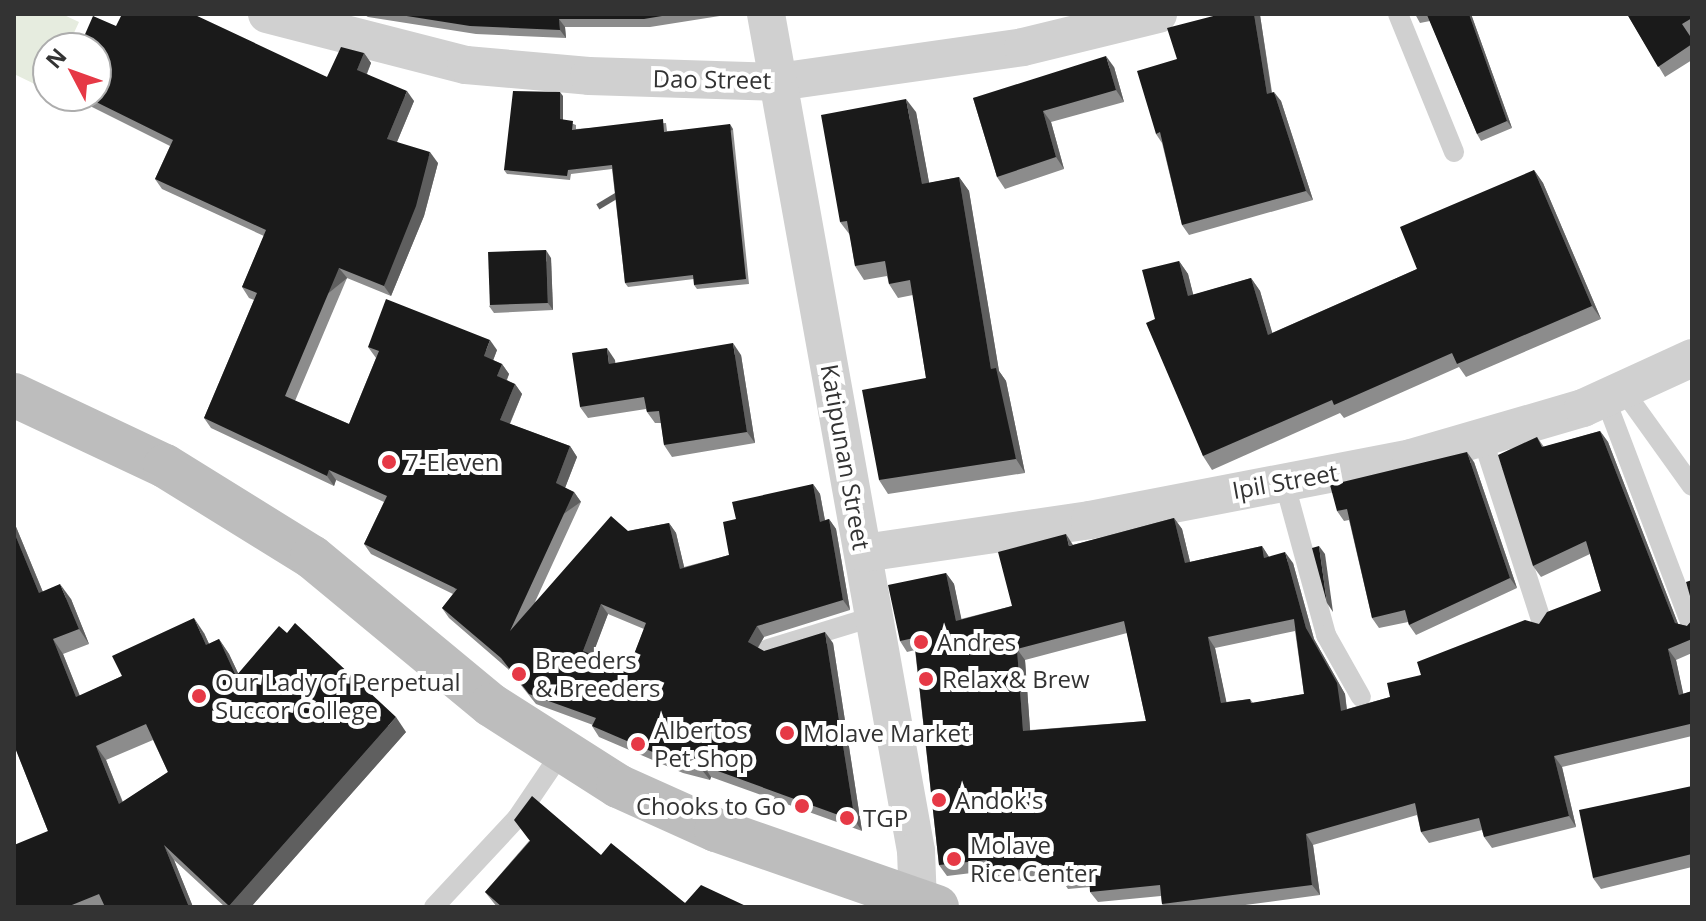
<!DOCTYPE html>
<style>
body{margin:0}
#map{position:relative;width:1706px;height:921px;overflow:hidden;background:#fff;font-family:"Open Sans",sans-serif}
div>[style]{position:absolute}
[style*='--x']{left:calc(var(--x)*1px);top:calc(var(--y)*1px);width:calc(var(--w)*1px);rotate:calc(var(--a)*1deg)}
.green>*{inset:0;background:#e6ecdf}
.service>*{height:20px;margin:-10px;padding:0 10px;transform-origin:10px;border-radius:10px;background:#d0d0d0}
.minor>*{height:38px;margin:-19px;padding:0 19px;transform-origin:19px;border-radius:19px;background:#d0d0d0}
.secondary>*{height:44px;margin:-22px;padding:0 22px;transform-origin:22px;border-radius:22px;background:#bdbdbd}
.wall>*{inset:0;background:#8c8c8c}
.shaded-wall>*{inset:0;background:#5f5f5f;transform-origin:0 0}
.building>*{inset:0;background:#1a1a1a;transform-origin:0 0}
.dots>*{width:22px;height:22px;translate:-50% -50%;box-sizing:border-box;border:4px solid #fff;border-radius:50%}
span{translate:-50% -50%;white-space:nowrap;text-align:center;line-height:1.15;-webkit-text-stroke:8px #fff;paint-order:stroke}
.street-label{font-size:24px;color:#333}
.poi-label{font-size:24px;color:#333}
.left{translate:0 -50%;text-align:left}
.right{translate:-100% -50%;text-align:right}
.frame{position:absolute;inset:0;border:16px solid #333;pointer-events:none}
.north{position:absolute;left:32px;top:32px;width:80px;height:80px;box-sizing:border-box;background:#fff;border:2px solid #adadad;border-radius:50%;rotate:311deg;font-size:22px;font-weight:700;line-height:32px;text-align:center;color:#333}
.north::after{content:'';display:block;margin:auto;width:28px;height:36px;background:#e63946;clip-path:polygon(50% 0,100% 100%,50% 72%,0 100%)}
</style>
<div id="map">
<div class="green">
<div style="clip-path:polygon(14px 14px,62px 14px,79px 22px,67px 48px,48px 48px,47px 90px,14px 74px)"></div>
</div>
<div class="service">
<div style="--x:1398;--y:14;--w:149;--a:67.9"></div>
<div style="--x:1623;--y:390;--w:118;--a:54.3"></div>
<div style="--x:1605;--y:398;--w:242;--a:69.2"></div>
<div style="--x:1482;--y:437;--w:195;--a:72.1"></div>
<div style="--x:1284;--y:481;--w:160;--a:74.7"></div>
<div style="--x:1326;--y:635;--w:71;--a:60.6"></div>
<div style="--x:768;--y:649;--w:112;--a:-17.1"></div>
<div style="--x:434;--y:907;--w:122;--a:-47"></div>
<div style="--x:517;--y:818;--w:78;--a:-55.9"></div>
</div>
<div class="minor">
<div style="--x:267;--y:14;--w:205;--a:14.4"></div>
<div style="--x:466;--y:65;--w:123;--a:5.1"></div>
<div style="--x:589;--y:76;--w:189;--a:1.8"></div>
<div style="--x:778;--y:82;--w:247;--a:-8.1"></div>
<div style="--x:1023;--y:47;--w:139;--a:-13.7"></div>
<div style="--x:766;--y:14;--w:850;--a:79.84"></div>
<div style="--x:916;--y:851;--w:51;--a:87.8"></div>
<div style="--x:864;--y:553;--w:228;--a:-8.3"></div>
<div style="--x:1090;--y:520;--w:327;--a:-10.9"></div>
<div style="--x:1411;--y:458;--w:179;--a:-16.2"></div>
<div style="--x:1583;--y:408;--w:120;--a:-24.6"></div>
</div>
<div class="secondary">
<div style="--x:14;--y:395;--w:167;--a:25.2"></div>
<div style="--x:165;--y:466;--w:173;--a:31.8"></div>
<div style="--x:312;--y:557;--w:232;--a:39.6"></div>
<div style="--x:491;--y:705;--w:151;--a:32.5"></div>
<div style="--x:618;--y:786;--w:107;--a:24.2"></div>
<div style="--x:716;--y:830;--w:234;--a:19.2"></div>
</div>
<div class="wall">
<div style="clip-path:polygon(363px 14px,726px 14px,726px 15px,650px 27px,565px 27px,566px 38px,476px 34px,368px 17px)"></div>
<div style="clip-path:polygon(1221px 14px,1259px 14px,1260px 15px,1272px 92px,1281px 101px,1313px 200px,1189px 235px,1182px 225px,1162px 143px,1156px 134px,1177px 59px)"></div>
<div style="clip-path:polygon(1415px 14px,1471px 14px,1512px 128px,1481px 141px,1477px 134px,1430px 21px,1420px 23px)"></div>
<div style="clip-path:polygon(1627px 14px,1692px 14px,1692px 33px,1690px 35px,1692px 38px,1692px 60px,1665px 77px)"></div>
<div style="clip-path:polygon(evenodd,116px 26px,327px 77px,364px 53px,371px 63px,367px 74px,414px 101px,397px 142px,438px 163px,424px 216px,391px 296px,347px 278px,295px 401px,349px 424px,376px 358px,368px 347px,497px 350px,493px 360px,502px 364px,509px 374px,507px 380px,515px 384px,522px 394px,510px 424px,570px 446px,577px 457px,565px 488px,574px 492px,581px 502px,535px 602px,628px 531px,669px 523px,676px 533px,684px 567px,729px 555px,736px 519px,813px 484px,820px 494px,825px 520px,829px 519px,836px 529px,850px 610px,764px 637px,758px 648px,764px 651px,833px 643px,862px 831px,711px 777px,710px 780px,683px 773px,599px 737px,592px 726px,593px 725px,536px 704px,508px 669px,449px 618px,442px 608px,453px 594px,371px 554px,364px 544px,384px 502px,336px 480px,334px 486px,211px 428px,204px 418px,254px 300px,249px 298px,242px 287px,264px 236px,162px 189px,155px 179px,170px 146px,88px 105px,82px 96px,96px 96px,116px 26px,608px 614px,644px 629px,628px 670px,592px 655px,608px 614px)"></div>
<div style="clip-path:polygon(1114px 67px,1124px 102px,1051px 122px,1064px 169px,1005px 189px,997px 177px,973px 98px)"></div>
<div style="clip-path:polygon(563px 96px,563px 120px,576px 125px,576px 129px,666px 123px,667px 131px,733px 129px,749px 284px,697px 289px,694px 285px,694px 279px,628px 287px,625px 283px,612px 169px,571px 174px,570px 180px,507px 174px,504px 170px)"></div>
<div style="clip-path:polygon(916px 112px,929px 183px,959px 177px,969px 191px,999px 371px,1006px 381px,1025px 473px,888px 494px,879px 480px,926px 378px,913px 295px,898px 298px,889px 284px,887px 276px,864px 280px,855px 266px,850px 235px,840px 222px)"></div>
<div style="clip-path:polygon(1534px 170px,1543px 183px,1601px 319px,1466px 377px,1459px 367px,1344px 418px,1340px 413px,1212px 470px,1203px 456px,1155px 319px,1179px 261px,1188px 274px,1193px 295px,1251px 278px,1260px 291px,1272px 333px,1417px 269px)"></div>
<div style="clip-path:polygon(551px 258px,553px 310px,494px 313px,489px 306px)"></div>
<div style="clip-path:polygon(741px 355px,755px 443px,672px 457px,664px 445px,661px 423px,655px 423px,647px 412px,646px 409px,588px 418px,580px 407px,615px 360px,615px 363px)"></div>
<div style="clip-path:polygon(evenodd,1600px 431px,1608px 442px,1678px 624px,1687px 626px,1692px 620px,1692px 653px,1676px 660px,1683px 694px,1692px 691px,1692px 736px,1562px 767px,1576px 827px,1492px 848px,1484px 837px,1482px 830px,1429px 843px,1421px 832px,1417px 815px,1313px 845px,1320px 895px,1230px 907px,1164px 907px,1162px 904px,1161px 896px,1098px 902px,1090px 892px,1090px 887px,1068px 889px,1060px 877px,996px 883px,988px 871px,947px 876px,939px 865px,915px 650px,907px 652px,900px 641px,946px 573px,954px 584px,961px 619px,1012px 606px,1073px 545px,1174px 518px,1182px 529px,1190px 562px,1262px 546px,1269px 557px,1293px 563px,1314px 639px,1345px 694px,1347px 709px,1390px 697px,1421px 675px,1539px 624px,1601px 591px,1590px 554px,1541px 577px,1533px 566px,1537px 437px,1544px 447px,1600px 431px,1295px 631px,1304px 694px,1253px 703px,1250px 699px,1226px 702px,1215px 648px,1295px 631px,1600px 431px,1127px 633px,1146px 721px,1030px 730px,1025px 660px,1127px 633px)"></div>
<div style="clip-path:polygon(1474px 462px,1517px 588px,1416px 635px,1409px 625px,1408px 622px,1379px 628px,1372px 618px,1349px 520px,1344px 521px,1337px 511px)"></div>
<div style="clip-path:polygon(evenodd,14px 522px,43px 592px,71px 599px,89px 644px,63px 654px,80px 696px,122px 676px,204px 633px,209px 644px,219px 639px,229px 654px,238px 673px,406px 732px,251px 907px,225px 907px,174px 860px,193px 907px,14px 907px,48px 831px,14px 745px,14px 522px,153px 740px,168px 772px,123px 802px,106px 760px,153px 740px)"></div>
<div style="clip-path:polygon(1692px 786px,1692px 867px,1601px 889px,1593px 878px)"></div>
<div style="clip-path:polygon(529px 841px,601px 855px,685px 903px,748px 907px,497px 907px,485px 892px)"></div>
</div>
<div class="shaded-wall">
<div style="clip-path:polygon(1254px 14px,1259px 14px,1260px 15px,1273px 103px,1267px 94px)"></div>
<div style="clip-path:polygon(1469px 14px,1471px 14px,1512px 128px,1507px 121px)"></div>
<div style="clip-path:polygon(559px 19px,565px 27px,566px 38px,560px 30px)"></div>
<div style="clip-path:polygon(364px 53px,371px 63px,364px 80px,357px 70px)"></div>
<div style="clip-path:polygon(1106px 56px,1114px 67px,1124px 102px,1116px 90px)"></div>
<div style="clip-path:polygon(407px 91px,414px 101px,394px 149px,387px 139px)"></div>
<div style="clip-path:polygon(560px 92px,563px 96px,563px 124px,560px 119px)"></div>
<div style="clip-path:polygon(1274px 92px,1281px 101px,1313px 200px,1306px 191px)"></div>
<div style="clip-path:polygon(906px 99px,916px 112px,932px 198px,922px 184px)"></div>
<div style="clip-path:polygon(1043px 111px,1051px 122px,1064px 169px,1056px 157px)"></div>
<div style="left:730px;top:124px;width:6px;height:156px;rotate:59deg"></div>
<div style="clip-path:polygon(430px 152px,438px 163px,424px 216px,391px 296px,384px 286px)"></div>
<div style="clip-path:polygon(1534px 170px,1543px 183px,1601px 319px,1592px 306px)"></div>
<div style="clip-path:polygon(959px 177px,969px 191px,999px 371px,1006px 381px,1025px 473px,1016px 459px,991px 369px)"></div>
<div style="clip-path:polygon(546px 250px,551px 258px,553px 310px,548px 303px)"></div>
<div style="clip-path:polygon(1179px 261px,1188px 274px,1197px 309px,1188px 296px)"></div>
<div style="left:339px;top:268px;width:13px;height:139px;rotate:51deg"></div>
<div style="clip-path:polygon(1251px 278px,1260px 291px,1277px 349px,1268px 335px)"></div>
<div style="clip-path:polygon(490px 340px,497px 350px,491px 366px,484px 356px)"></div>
<div style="clip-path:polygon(733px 343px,741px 355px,755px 443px,747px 432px)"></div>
<div style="clip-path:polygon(607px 348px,615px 360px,617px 375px,609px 364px)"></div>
<div style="clip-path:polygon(502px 364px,509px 374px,504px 386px,497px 376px)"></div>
<div style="clip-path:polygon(515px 384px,522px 394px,507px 430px,500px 420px)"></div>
<div style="clip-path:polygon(1600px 431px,1608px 442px,1682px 634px,1675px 623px)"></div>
<div style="clip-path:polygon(570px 446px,577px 457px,563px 493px,556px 483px)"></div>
<div style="clip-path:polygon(1467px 452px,1474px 462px,1517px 588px,1510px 578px)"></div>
<div style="clip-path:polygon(329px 470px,336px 480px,334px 486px,327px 476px)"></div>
<div style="clip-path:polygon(813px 484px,820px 494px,827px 532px,820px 522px)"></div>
<div style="left:574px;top:492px;width:12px;height:153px;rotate:55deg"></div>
<div style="clip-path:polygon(1174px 518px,1182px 529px,1193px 574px,1185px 563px)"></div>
<div style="clip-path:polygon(829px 519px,836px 529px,850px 610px,843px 600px)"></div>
<div style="clip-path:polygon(14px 522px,49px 607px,39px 593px,14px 532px)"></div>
<div style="clip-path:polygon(669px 523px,676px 533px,687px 579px,680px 569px)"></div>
<div style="clip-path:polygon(1066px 534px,1073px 545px,1069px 546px)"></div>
<div style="clip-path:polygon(1262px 546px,1269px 557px,1264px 558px)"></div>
<div style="clip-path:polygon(1319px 546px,1325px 554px,1333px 612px,1327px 603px)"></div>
<div style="clip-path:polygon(1285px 552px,1293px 563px,1314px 639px,1345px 694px,1348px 722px,1341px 711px,1306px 628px)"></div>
<div style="clip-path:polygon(946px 573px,954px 584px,964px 631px,956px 621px)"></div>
<div style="clip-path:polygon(60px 584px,71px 599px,89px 644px,79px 629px)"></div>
<div style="clip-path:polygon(601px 604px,608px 614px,590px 662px,583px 651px)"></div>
<div style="clip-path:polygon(194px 618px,204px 633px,216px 659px,206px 645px)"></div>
<div style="clip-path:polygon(757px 626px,764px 637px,755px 652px,748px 642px)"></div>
<div style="clip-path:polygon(825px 632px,833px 643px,862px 831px,855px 821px)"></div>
<div style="clip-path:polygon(1208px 637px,1215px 648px,1229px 714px,1221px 703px)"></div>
<div style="clip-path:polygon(53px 639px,63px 654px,86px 712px,76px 697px)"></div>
<div style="clip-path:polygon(219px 639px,229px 654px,246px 690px,236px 676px)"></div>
<div style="clip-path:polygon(1017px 649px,1025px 660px,1031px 742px,1023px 731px)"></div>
<div style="clip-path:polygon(1668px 649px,1676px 660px,1686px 706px,1679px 695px)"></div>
<div style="clip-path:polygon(396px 717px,406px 732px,251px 907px,229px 907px,229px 906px)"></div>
<div style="clip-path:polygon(96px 746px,106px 760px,129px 819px,119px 804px)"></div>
<div style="clip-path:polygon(1554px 756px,1562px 767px,1576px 827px,1569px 816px)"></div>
<div style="clip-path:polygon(704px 766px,711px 777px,710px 780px,702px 770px)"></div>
<div style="clip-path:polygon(1306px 834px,1313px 845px,1320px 895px,1312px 885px)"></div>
<div style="clip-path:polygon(164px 845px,174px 860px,193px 907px,189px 907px)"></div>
</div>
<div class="building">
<div style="clip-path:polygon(evenodd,122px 14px,193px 14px,327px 77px,341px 47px,364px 53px,357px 70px,407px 91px,387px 139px,430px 152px,416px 206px,384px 286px,339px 268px,285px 396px,349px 424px,379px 351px,368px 347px,386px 299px,490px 340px,484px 356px,502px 364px,497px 376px,515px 384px,500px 420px,570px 446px,556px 483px,574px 492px,510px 631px,611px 516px,628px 531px,669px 523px,680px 569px,729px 555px,723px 522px,736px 519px,732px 502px,813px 484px,820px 522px,829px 519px,843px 600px,757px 626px,748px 642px,764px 651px,825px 632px,855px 821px,704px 766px,702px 770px,676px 762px,592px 726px,596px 718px,529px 694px,501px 658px,442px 608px,457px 589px,364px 544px,387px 496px,329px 470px,327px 476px,204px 418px,257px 293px,242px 287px,266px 230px,155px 179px,173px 140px,84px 96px,96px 96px,96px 48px,79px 48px,93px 16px,116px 26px,122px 14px,601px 604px,646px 623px,628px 670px,583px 651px,601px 604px)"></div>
<div style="clip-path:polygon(394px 14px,674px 14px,644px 19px,559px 19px,560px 30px,470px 26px)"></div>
<div style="clip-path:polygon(1221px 14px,1254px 14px,1267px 94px,1274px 92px,1306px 191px,1182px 225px,1160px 132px,1156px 134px,1137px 71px,1177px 59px,1167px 28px)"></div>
<div style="clip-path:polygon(1415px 14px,1469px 14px,1507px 121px,1477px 134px,1427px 15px,1415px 16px)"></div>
<div style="clip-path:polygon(1627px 14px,1692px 14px,1692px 18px,1682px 24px,1692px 39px,1692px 44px,1658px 67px)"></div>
<div style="clip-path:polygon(1106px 56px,1116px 90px,1043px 111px,1056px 157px,997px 177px,973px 98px)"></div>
<div style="clip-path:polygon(513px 91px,560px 92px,560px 119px,573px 121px,572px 130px,663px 119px,664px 132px,730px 124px,746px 279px,694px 285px,693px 275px,625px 283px,612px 165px,568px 170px,567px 176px,504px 170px)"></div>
<div style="clip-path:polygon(906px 99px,922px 184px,959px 177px,991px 369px,996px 368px,1016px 459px,879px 480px,862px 390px,926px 378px,910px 280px,889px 284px,885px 261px,855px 266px,847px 221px,840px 222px,821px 115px)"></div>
<div style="clip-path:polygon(1534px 170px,1592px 306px,1457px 364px,1452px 353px,1334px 405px,1332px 400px,1203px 456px,1146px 323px,1155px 319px,1142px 270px,1179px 261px,1188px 296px,1251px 278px,1268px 335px,1417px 269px,1400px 227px)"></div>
<div style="left:546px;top:250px;width:53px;height:58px;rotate:88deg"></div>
<div style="clip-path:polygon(733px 343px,747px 432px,664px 445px,659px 411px,647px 412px,644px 397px,580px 407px,572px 353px,607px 348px,609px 364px)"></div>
<div style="clip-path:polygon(evenodd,1600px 431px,1675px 623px,1687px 626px,1692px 620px,1692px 639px,1668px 649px,1679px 695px,1692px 691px,1692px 732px,1690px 724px,1554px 756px,1569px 816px,1484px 837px,1479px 818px,1421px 832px,1415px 803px,1306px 834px,1312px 885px,1162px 904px,1160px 885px,1090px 892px,1089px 876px,1060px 879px,1059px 865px,988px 873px,987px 860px,939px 865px,914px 638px,900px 641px,888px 585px,946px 573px,956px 621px,1012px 606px,998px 552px,1066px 534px,1069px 546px,1174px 518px,1185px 563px,1262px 546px,1264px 558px,1285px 552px,1306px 628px,1337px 683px,1341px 711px,1390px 697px,1387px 683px,1421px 675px,1417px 662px,1525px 620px,1539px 624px,1547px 612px,1601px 591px,1586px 541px,1533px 566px,1498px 455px,1537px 437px,1542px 447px,1600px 431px,1294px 619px,1304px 694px,1251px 703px,1250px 699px,1221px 703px,1208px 637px,1294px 619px,1600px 431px,1124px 621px,1146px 721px,1023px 731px,1017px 649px,1124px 621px)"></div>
<div style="clip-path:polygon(1467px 452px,1510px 578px,1409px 625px,1405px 610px,1372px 618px,1347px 509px,1337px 511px,1330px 485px)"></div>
<div style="clip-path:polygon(evenodd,14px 532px,39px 593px,60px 584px,79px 629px,53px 639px,76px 697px,122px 676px,112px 656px,194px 618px,206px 645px,219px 639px,236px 676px,279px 626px,287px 633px,295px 623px,396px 717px,229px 906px,164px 845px,189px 907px,105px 907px,99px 894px,67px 907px,14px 907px,14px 845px,48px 831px,14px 745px,14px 532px,146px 724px,168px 772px,119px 804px,96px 746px,146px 724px)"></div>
<div style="clip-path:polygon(1319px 546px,1327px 603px,1312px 548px)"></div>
<div style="clip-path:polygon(1692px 580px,1692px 603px,1686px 582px)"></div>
<div style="clip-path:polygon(1692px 786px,1692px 854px,1593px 878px,1579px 810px)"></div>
<div style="clip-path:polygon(532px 796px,601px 855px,611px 843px,685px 903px,701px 885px,748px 907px,502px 907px,485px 892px,530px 841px,514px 820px)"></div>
</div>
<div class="dots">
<div style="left:389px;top:462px;background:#e63946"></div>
<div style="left:921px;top:642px;background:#e63946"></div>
<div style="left:519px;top:674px;background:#e63946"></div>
<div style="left:926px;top:679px;background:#e63946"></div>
<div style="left:199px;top:696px;background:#e63946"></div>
<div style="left:787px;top:733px;background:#e63946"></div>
<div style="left:638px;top:744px;background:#e63946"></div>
<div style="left:939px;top:800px;background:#e63946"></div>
<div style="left:802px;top:806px;background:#e63946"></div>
<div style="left:847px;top:818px;background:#e63946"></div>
<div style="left:954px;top:859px;background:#e63946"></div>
</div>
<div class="street-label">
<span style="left:712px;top:79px;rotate:1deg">Dao Street</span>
<span style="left:846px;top:457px;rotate:80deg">Katipunan Street</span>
<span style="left:1285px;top:481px;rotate:-10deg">Ipil Street</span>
</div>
<div class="poi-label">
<span class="left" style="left:405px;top:462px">7-Eleven</span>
<span class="left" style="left:937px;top:642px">Andres</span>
<span class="left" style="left:535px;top:674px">Breeders<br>&amp; Breeders</span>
<span class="left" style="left:942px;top:679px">Relax &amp; Brew</span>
<span class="left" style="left:215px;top:696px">Our Lady of Perpetual<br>Succor College</span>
<span class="left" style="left:654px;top:744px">Albertos<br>Pet Shop</span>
<span class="left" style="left:803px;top:733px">Molave Market</span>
<span class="left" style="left:955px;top:800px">Andok's</span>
<span class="right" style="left:786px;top:806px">Chooks to Go</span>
<span class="left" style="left:863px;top:818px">TGP</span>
<span class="left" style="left:970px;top:859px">Molave<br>Rice Center</span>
</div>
<div class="frame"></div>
<div class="north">N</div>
</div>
